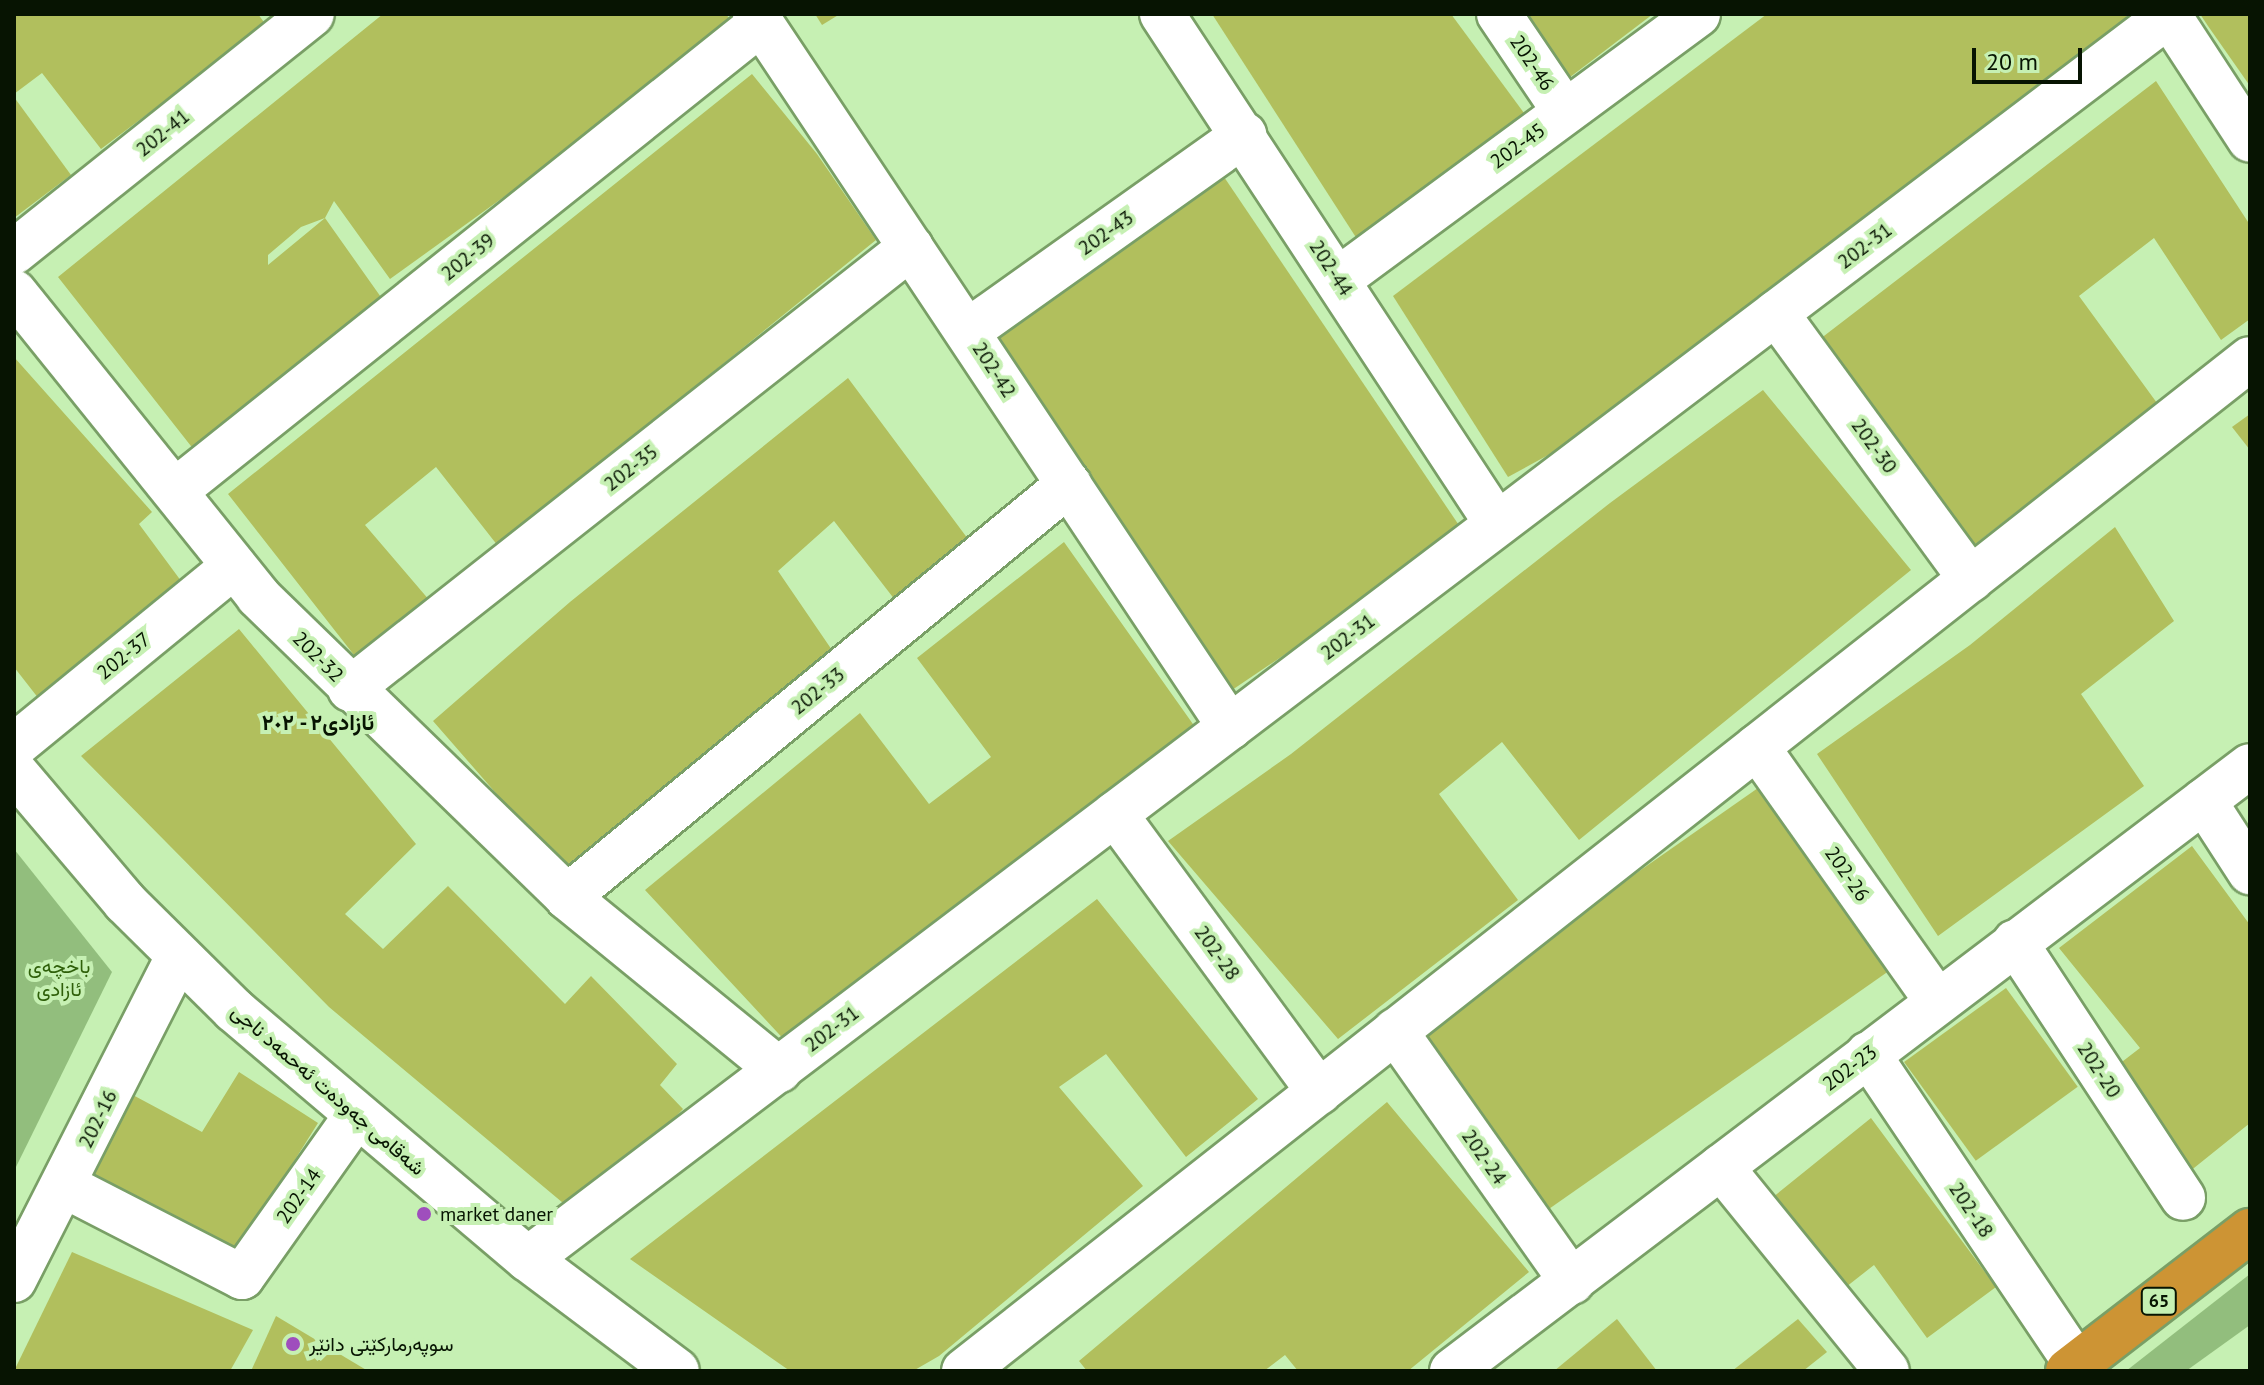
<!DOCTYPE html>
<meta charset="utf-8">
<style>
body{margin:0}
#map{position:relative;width:2264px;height:1385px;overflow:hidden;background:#c6f0b3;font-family:"PT Sans",Vazirmatn,sans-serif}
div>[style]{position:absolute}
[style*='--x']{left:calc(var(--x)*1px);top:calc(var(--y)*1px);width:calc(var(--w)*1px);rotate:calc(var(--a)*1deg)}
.green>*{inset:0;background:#92be7d}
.building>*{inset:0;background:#b1bf5d;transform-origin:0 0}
.roads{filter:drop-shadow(2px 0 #799f66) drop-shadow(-2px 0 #799f66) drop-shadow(0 2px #799f66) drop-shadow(0 -2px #799f66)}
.street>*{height:44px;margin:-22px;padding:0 22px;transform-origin:22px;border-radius:22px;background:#fff}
.secondary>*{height:44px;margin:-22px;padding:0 22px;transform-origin:22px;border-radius:22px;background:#fff}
.highway>*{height:44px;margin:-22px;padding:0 22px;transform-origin:22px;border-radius:22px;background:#cd9434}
.dots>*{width:22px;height:22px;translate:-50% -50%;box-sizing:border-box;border:4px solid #c6f0b3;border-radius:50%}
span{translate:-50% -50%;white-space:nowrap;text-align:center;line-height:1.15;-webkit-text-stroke:8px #c6f0b3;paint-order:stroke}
.shield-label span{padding:2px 6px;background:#c6f0b3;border:2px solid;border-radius:6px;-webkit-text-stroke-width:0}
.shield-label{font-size:18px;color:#071402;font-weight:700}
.street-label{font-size:20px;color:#071402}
.park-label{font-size:20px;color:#2e5f09}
.poi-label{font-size:20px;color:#071402}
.left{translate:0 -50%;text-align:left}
.neighbourhood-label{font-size:22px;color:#071402;font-weight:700}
.frame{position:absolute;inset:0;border:16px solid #071402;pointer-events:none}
.scale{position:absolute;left:1972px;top:48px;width:110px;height:36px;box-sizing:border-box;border:4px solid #071402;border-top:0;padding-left:10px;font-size:24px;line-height:28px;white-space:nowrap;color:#071402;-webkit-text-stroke:6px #c6f0b3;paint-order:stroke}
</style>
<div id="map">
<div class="green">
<div style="clip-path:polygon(14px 849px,112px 972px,14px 1171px)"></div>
<div style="clip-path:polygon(2250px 1274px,2250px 1325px,2186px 1371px,2126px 1371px)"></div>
</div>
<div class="building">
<div style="clip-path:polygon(14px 14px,258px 14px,266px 25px,101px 149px,42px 73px,14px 94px)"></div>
<div style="clip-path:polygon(383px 14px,726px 14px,731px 21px,597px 130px,390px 279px,334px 201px,325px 218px,301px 227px,268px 255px,268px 265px,325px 218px,383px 300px,198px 455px,58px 277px)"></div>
<div style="clip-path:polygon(815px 14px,840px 14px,822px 25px)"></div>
<div style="clip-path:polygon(1212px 14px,1451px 14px,1524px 113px,1357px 239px)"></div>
<div style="clip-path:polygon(1511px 14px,1653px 14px,1561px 84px)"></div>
<div style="clip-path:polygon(1767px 14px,2125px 14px,2130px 22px,1592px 431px,1508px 477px,1393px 296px)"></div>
<div style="clip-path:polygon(2200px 14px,2250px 14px,2250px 86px,2208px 26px)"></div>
<div style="clip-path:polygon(752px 74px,817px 154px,876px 240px,498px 546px,436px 467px,365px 525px,430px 601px,354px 655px,228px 494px)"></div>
<div style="clip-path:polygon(2156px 81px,2250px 225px,2250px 319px,2221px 340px,2154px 238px,2079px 296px,2157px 403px,1961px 555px,1807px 349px)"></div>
<div style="clip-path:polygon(14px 97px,71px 175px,14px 218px)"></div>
<div style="left:1220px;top:171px;width:437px;height:286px;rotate:56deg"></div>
<div style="clip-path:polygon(14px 357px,152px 512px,139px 524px,187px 589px,39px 699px,14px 667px)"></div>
<div style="clip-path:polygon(848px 378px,971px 543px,895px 600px,834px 521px,778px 571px,834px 653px,569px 877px,433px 721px,570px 602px)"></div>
<div style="clip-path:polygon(1763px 390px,1911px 570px,1579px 840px,1502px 742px,1439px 794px,1518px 900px,1338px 1039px,1168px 841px,1291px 754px,1610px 503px)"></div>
<div style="clip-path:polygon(2250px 414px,2250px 450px,2232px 427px)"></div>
<div style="clip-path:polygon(2115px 527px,2174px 621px,2081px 694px,2144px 786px,1938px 936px,1817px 754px,1970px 645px)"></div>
<div style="clip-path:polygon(1064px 542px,1200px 734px,790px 1046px,645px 890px,860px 713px,929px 804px,991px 757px,917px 658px)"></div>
<div style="clip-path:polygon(239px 629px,416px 844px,345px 914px,383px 949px,448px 886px,565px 1004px,591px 976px,677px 1064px,660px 1085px,683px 1109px,581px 1218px,329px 1007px,81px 756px)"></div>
<div style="left:1758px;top:788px;width:225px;height:415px;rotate:55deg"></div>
<div style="clip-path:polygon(2192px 846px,2250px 925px,2250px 1123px,2189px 1172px,2114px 1068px,2140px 1048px,2059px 948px)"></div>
<div style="clip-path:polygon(1097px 899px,1258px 1099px,1186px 1157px,1106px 1054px,1059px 1087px,1143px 1186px,939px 1356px,913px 1371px,790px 1371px,630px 1259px)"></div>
<div style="left:2006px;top:988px;width:122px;height:126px;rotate:54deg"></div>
<div style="clip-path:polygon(239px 1072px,318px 1123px,237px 1252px,88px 1176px,131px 1094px,202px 1132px)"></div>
<div style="clip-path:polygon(1387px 1102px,1529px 1272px,1408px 1371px,1298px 1371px,1285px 1355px,1264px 1371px,1087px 1371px,1079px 1361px)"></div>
<div style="clip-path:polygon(1871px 1118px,1996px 1287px,1927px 1338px,1874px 1265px,1832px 1298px,1762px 1206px)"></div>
<div style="clip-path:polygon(72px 1252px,253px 1330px,230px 1371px,14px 1371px)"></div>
<div style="clip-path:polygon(276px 1316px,368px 1371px,251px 1371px)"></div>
<div style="clip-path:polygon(1617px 1319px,1657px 1371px,1554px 1371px)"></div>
<div style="clip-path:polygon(1798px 1319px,1827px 1352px,1803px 1371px,1732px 1371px)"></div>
</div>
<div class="roads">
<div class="street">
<div style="--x:755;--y:14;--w:857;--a:56.33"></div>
<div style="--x:1162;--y:14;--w:610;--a:56.7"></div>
<div style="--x:1499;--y:14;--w:118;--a:56"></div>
<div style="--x:2168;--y:14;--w:150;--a:56.9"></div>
<div style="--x:14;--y:252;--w:381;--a:-38.6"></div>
<div style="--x:1339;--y:279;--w:446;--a:-36.4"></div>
<div style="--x:14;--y:292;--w:390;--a:51.2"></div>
<div style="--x:258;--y:596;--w:431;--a:44.2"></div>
<div style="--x:567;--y:897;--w:274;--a:39.2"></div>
<div style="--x:1776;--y:313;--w:330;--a:53.8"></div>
<div style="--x:968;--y:331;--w:339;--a:-35.4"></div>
<div style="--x:175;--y:491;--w:750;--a:-38.61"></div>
<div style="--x:350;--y:689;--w:714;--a:-38.23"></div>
<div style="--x:14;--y:746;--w:284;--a:-39.3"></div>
<div style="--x:1757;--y:747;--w:311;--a:54.7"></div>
<div style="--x:2204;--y:801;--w:85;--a:57.1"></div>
<div style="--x:1115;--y:814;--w:345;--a:53.7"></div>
<div style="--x:567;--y:897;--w:650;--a:-39.44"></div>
<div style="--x:2015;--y:942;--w:306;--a:56.7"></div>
<div style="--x:1395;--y:1031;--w:307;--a:54.8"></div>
<div style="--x:1868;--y:1054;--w:373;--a:56.1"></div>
<div style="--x:1721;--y:1167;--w:263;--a:50.9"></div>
<div style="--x:65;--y:1186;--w:199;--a:27.2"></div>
<div style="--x:242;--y:1277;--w:197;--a:-54.7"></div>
<div style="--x:528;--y:1259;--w:2059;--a:-37.16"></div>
<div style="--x:14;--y:1280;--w:362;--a:-63.1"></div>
<div style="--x:964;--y:1371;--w:1636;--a:-38.2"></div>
<div style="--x:1452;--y:1371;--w:1001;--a:-37.17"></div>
</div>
<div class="secondary">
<div style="--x:14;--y:771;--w:172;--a:49.7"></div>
<div style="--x:125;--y:902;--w:153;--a:44.7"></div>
<div style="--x:234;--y:1010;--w:385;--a:40.3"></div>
<div style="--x:528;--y:1259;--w:186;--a:36.9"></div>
</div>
<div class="highway">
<div style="--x:2068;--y:1371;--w:230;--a:-37.6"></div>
</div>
</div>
<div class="dots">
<div style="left:424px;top:1214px;background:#9f4ebd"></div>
<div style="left:293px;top:1344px;background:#9f4ebd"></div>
</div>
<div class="shield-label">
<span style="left:2159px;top:1301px">65</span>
</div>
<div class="street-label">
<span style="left:1532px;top:63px;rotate:56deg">202-46</span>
<span style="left:163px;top:133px;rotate:-39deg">202-41</span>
<span style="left:1518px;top:146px;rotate:-36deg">202-45</span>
<span style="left:1106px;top:233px;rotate:-35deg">202-43</span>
<span style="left:1865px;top:246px;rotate:-37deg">202-31</span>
<span style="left:468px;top:257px;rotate:-39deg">202-39</span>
<span style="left:1331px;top:268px;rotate:57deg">202-44</span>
<span style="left:994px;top:370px;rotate:57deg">202-42</span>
<span style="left:1874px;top:446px;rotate:54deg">202-30</span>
<span style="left:631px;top:468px;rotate:-38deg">202-35</span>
<span style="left:1348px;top:637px;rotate:-37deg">202-31</span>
<span style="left:124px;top:656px;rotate:-39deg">202-37</span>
<span style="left:318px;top:657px;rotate:45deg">202-32</span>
<span style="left:818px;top:691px;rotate:-39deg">202-33</span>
<span style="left:1847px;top:874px;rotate:55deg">202-26</span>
<span style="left:1217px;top:953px;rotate:54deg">202-28</span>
<span style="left:832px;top:1029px;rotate:-37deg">202-31</span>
<span style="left:1850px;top:1068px;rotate:-37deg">202-23</span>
<span style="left:2099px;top:1070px;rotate:57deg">202-20</span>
<span style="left:328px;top:1090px;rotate:41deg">شەقامی جەودەت ئەحمەد ناجی</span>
<span style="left:98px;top:1119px;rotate:-64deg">202-16</span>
<span style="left:1484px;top:1157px;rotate:55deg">202-24</span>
<span style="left:299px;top:1196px;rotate:-55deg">202-14</span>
<span style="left:1971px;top:1210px;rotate:56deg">202-18</span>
</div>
<div class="park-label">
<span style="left:59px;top:978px">باخچەی<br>ئازادی</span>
</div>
<div class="poi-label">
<span class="left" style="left:440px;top:1214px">market daner</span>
<span class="left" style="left:309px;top:1344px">سوپەرمارکێتی دانێر</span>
</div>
<div class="neighbourhood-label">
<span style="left:318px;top:723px">ئازادی٢ - ٢٠٢</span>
</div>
<div class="frame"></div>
<div class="scale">20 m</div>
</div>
